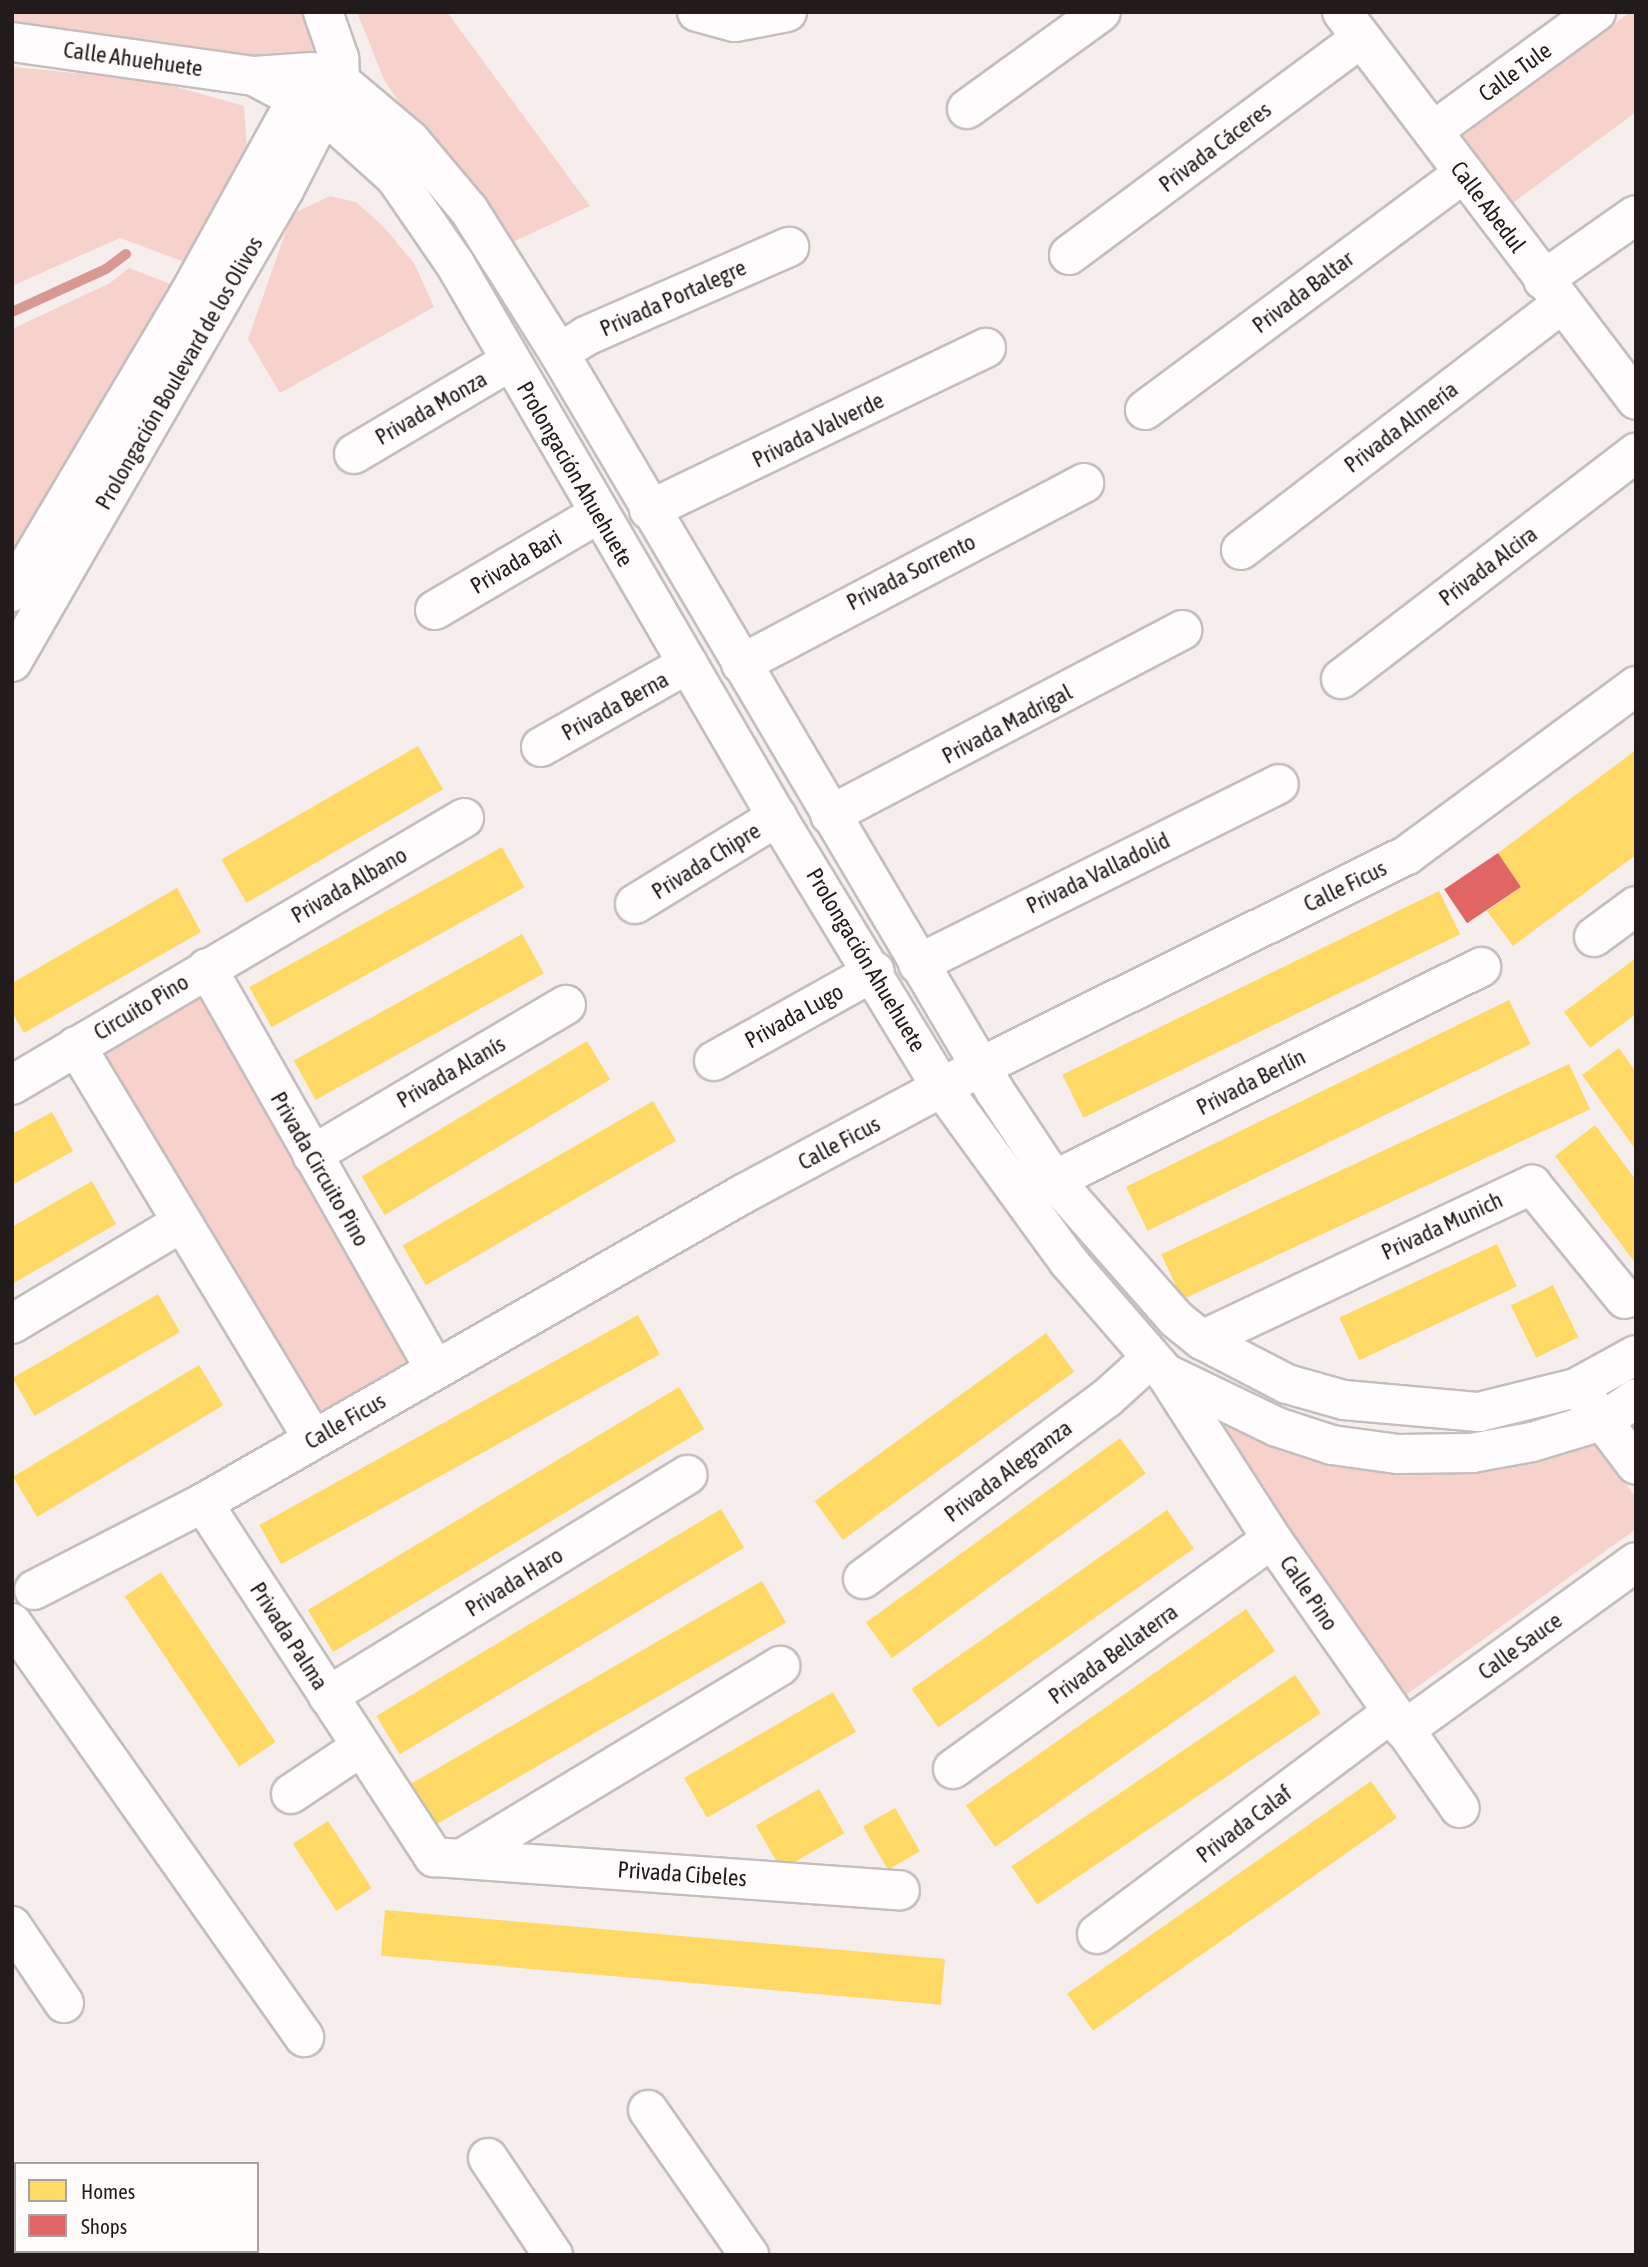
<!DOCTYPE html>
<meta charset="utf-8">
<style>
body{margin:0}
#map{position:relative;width:1648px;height:2267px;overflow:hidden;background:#f6eeed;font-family:"Asap Condensed",sans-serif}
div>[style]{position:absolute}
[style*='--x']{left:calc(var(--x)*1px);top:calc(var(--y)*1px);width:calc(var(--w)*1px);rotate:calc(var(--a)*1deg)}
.green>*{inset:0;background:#f7d2cd;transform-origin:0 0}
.homes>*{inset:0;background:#ffd966;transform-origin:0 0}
.shops>*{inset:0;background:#e06666;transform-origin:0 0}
.stream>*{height:10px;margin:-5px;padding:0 5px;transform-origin:5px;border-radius:5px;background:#d79991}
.roads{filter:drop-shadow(2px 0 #c4bebd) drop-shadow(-2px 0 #c4bebd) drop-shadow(0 2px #c4bebd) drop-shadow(0 -2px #c4bebd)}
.minor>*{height:38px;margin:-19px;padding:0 19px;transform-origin:19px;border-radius:19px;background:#fefcfc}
span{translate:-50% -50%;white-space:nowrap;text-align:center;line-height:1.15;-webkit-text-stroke:7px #fefcfb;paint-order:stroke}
.street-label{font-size:23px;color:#211c1b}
.frame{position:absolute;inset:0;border:14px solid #211c1b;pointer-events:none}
.legend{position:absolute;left:14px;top:2162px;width:245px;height:91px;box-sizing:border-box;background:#fefcfb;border:2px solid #a6a2a1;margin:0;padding:9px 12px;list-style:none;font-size:21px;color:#211c1b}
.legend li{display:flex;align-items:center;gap:14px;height:35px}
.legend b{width:35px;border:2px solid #a6a2a1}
</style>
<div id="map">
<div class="green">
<div style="clip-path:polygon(12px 12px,302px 12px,316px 52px,230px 57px,166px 42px,12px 25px)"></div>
<div style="clip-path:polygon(357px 12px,447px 12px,590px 206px,513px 242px,454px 166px,412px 121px,384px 80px)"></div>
<div style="clip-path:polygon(1630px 12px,1636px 12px,1636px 112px,1490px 220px,1446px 149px)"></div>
<div style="clip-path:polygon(12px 67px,152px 80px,244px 106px,248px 166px,187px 263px,120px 238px,12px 286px)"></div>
<div style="clip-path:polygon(330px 196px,356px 202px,383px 226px,414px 263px,434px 307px,280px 393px,248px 339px,292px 214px)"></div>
<div style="clip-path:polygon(129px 268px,173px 285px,12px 577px,12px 329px,110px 283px)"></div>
<div style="left:208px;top:970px;width:447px;height:153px;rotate:61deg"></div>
<div style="clip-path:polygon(1196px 1410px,1467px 1469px,1599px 1443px,1636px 1498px,1636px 1529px,1406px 1695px)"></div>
</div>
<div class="homes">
<div style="left:418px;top:746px;width:50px;height:227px;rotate:60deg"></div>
<div style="clip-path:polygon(1636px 750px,1636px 855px,1513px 946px,1487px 911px,1521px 887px,1498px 853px)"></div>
<div style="left:502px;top:847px;width:46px;height:289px;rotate:61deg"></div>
<div style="clip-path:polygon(177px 888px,201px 932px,24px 1033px,12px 1012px,12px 983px)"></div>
<div style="left:1439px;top:891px;width:48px;height:419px;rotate:64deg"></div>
<div style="left:522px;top:934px;width:45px;height:261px;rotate:61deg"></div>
<div style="clip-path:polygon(1636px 958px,1636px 1014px,1590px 1048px,1564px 1012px)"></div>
<div style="left:1509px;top:1000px;width:49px;height:426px;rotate:64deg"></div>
<div style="left:587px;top:1041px;width:45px;height:263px;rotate:59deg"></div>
<div style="clip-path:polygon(1619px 1048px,1636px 1072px,1636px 1150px,1582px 1075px)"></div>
<div style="left:1569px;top:1064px;width:50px;height:450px;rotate:65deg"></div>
<div style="left:653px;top:1101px;width:46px;height:289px;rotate:60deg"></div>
<div style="clip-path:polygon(52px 1112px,73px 1151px,12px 1185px,12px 1134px)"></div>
<div style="clip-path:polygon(1595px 1125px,1636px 1180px,1636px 1264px,1555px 1156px)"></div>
<div style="clip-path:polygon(92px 1181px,116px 1224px,12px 1284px,12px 1227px)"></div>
<div style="left:1497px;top:1244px;width:47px;height:174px;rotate:65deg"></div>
<div style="left:1553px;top:1285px;width:58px;height:47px;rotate:64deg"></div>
<div style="left:158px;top:1294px;width:44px;height:168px;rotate:60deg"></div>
<div style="left:638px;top:1315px;width:45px;height:433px;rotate:61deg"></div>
<div style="left:1046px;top:1333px;width:48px;height:286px;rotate:54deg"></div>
<div style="left:199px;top:1365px;width:47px;height:217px;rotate:59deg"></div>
<div style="left:679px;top:1387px;width:49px;height:433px;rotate:59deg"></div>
<div style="left:1120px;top:1438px;width:44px;height:314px;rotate:54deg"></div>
<div style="left:721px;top:1509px;width:45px;height:402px;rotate:59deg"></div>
<div style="left:1167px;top:1510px;width:47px;height:312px;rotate:55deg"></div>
<div style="left:161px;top:1572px;width:205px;height:44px;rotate:56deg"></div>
<div style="left:762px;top:1581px;width:48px;height:416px;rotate:60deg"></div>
<div style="left:1246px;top:1609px;width:51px;height:342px;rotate:55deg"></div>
<div style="left:1295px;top:1675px;width:46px;height:342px;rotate:56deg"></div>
<div style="left:833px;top:1692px;width:46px;height:172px;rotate:60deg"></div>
<div style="left:1371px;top:1781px;width:45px;height:371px;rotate:55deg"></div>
<div style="left:819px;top:1789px;width:51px;height:73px;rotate:60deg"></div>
<div style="left:895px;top:1808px;width:50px;height:37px;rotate:60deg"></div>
<div style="left:328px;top:1821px;width:80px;height:42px;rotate:57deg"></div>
<div style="left:385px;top:1910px;width:562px;height:46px;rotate:5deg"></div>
</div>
<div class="shops">
<div style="left:1498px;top:853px;width:41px;height:65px;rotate:56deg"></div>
</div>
<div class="stream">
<div style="--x:12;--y:312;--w:103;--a:-24.6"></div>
<div style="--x:106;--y:269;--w:25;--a:-37"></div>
</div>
<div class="roads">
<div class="minor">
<div style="--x:697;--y:12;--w:39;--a:15"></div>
<div style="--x:735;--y:22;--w:53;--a:-10.9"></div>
<div style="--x:1342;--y:12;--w:487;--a:52.8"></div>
<div style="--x:12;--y:42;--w:244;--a:8"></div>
<div style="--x:254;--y:76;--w:58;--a:-3.9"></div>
<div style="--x:312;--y:72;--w:29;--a:18"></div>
<div style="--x:340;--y:81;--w:92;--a:40.1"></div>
<div style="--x:410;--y:140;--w:92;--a:49.9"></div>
<div style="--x:469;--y:210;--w:169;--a:57.8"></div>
<div style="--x:559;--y:353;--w:857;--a:59.43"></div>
<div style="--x:995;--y:1091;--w:107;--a:56.5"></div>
<div style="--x:1054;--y:1180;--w:185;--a:48.7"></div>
<div style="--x:1176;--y:1319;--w:33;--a:39"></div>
<div style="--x:1202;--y:1340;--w:96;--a:27.4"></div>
<div style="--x:1287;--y:1384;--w:59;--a:15.7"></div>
<div style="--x:1344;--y:1400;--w:136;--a:5.1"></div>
<div style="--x:1479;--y:1412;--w:100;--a:-13.9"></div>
<div style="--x:1576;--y:1388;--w:68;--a:-28.8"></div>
<div style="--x:254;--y:76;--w:81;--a:28.2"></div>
<div style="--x:325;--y:114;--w:94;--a:42"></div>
<div style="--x:395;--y:177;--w:106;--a:55.4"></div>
<div style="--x:455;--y:264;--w:640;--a:59.79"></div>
<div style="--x:777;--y:817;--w:317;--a:58.7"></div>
<div style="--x:942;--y:1088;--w:214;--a:53.9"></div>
<div style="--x:1068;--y:1261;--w:148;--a:49.1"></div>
<div style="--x:1165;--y:1373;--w:124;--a:25.7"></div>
<div style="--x:1277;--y:1427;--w:58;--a:18.1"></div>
<div style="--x:1332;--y:1445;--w:67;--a:7.8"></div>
<div style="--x:1398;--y:1454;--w:74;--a:-0.8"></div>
<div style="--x:1472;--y:1453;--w:61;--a:-10.4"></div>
<div style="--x:1532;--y:1442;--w:76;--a:-16.8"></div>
<div style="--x:1605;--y:1420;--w:38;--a:-35"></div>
<div style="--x:967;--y:109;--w:165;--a:-35.9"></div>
<div style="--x:1433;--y:131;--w:202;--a:-36.1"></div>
<div style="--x:1069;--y:255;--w:364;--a:-36.6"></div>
<div style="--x:1543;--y:280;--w:113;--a:-35"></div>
<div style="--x:559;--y:353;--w:32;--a:-32"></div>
<div style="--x:586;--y:336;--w:222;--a:-23.7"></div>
<div style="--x:1145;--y:410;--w:394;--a:-36.6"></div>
<div style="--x:354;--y:454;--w:180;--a:-30.7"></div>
<div style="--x:649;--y:510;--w:374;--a:-25.7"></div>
<div style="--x:1241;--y:550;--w:404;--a:-37.5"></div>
<div style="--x:12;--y:592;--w:344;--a:-59.3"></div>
<div style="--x:188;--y:296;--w:248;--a:-61.1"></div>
<div style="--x:435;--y:610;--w:189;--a:-30.5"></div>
<div style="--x:12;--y:662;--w:545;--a:-60.05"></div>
<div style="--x:284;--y:190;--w:123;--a:-62.8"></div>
<div style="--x:340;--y:81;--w:23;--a:-92"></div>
<div style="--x:339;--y:58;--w:49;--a:-109.2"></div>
<div style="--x:741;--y:664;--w:388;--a:-27.8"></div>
<div style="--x:1341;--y:679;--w:372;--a:-37.5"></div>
<div style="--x:541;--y:747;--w:169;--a:-29.5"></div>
<div style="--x:830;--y:815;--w:398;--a:-27.7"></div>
<div style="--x:635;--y:904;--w:167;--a:-31.5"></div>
<div style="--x:1594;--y:937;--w:52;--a:-36.4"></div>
<div style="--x:918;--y:964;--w:403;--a:-26.5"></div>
<div style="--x:207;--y:968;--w:462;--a:60.4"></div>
<div style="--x:76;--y:1046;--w:459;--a:58.9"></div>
<div style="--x:714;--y:1061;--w:184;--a:-29.2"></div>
<div style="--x:12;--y:1085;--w:525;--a:-30.57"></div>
<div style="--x:312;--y:1155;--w:295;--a:-30.6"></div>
<div style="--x:1032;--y:1191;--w:502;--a:-26.51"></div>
<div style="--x:12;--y:1324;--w:197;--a:-30.9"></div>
<div style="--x:1202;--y:1340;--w:365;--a:-25.2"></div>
<div style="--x:1532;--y:1185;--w:147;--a:50.8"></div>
<div style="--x:1165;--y:1373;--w:197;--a:57.2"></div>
<div style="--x:1272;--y:1539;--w:328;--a:55.1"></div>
<div style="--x:1587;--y:1400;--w:81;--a:53"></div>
<div style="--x:203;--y:1503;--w:423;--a:56.9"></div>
<div style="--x:434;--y:1857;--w:467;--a:4.1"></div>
<div style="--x:863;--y:1579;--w:304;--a:-36.6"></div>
<div style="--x:1107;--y:1398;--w:58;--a:-42.2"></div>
<div style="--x:34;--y:1590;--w:190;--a:-27.2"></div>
<div style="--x:203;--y:1503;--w:622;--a:-29.78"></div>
<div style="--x:743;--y:1194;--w:269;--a:-28.2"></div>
<div style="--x:980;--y:1067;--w:477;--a:-26.4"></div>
<div style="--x:1407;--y:855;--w:285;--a:-36.4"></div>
<div style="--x:12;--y:1623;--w:507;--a:54.8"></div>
<div style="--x:328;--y:1696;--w:422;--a:-31.6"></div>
<div style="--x:1404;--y:1730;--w:286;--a:-35.9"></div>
<div style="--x:953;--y:1769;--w:393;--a:-35.8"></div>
<div style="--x:291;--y:1794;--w:84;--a:-33.9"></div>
<div style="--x:463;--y:1858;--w:371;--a:-31.2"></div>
<div style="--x:12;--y:1926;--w:93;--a:56"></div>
<div style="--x:1097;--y:1934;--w:368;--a:-36.9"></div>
<div style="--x:648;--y:2110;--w:177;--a:55.1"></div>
<div style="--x:488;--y:2158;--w:117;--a:56.2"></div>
</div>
</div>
<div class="street-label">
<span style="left:133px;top:59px;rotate:8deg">Calle Ahuehuete</span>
<span style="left:1515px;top:72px;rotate:-36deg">Calle Tule</span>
<span style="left:1215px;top:147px;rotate:-37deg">Privada Cáceres</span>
<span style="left:1488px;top:207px;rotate:53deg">Calle Abedul</span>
<span style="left:1303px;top:292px;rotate:-37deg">Privada Baltar</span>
<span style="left:673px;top:298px;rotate:-24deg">Privada Portalegre</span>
<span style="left:179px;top:373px;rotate:-60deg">Prolongación Boulevard de los Olivos</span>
<span style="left:431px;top:408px;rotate:-30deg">Privada Monza</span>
<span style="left:1401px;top:427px;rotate:-37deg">Privada Almería</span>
<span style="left:818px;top:430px;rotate:-26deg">Privada Valverde</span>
<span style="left:575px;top:474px;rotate:60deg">Prolongación Ahuehuete</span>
<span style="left:516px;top:562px;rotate:-31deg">Privada Bari</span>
<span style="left:1488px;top:566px;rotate:-37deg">Privada Alcira</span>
<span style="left:911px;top:572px;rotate:-27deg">Privada Sorrento</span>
<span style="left:615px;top:706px;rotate:-29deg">Privada Berna</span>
<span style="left:1007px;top:724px;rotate:-28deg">Privada Madrigal</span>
<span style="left:706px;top:861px;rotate:-32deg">Privada Chipre</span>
<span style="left:1098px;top:873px;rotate:-26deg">Privada Valladolid</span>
<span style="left:349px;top:885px;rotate:-30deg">Privada Albano</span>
<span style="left:1345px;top:886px;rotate:-26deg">Calle Ficus</span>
<span style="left:866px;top:960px;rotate:59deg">Prolongación Ahuehuete</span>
<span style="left:141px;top:1007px;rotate:-31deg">Circuito Pino</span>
<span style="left:794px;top:1016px;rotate:-29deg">Privada Lugo</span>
<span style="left:451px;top:1072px;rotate:-30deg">Privada Alanís</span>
<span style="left:1251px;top:1082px;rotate:-27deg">Privada Berlín</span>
<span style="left:839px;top:1143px;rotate:-28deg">Calle Ficus</span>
<span style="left:320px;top:1169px;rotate:60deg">Privada Circuito Pino</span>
<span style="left:1442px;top:1226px;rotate:-25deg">Privada Munich</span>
<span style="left:345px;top:1421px;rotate:-30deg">Calle Ficus</span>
<span style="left:1008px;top:1471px;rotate:-37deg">Privada Alegranza</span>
<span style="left:514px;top:1582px;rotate:-32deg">Privada Haro</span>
<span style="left:1309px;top:1593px;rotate:56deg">Calle Pino</span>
<span style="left:289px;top:1636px;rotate:57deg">Privada Palma</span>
<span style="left:1520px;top:1646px;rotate:-36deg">Calle Sauce</span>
<span style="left:1113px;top:1654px;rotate:-36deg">Privada Bellaterra</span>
<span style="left:1244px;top:1824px;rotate:-37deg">Privada Calaf</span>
<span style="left:682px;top:1874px;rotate:4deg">Privada Cibeles</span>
</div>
<div class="frame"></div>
<ul class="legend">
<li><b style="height:19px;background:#ffd966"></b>Homes</li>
<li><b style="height:19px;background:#e06666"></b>Shops</li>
</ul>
</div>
